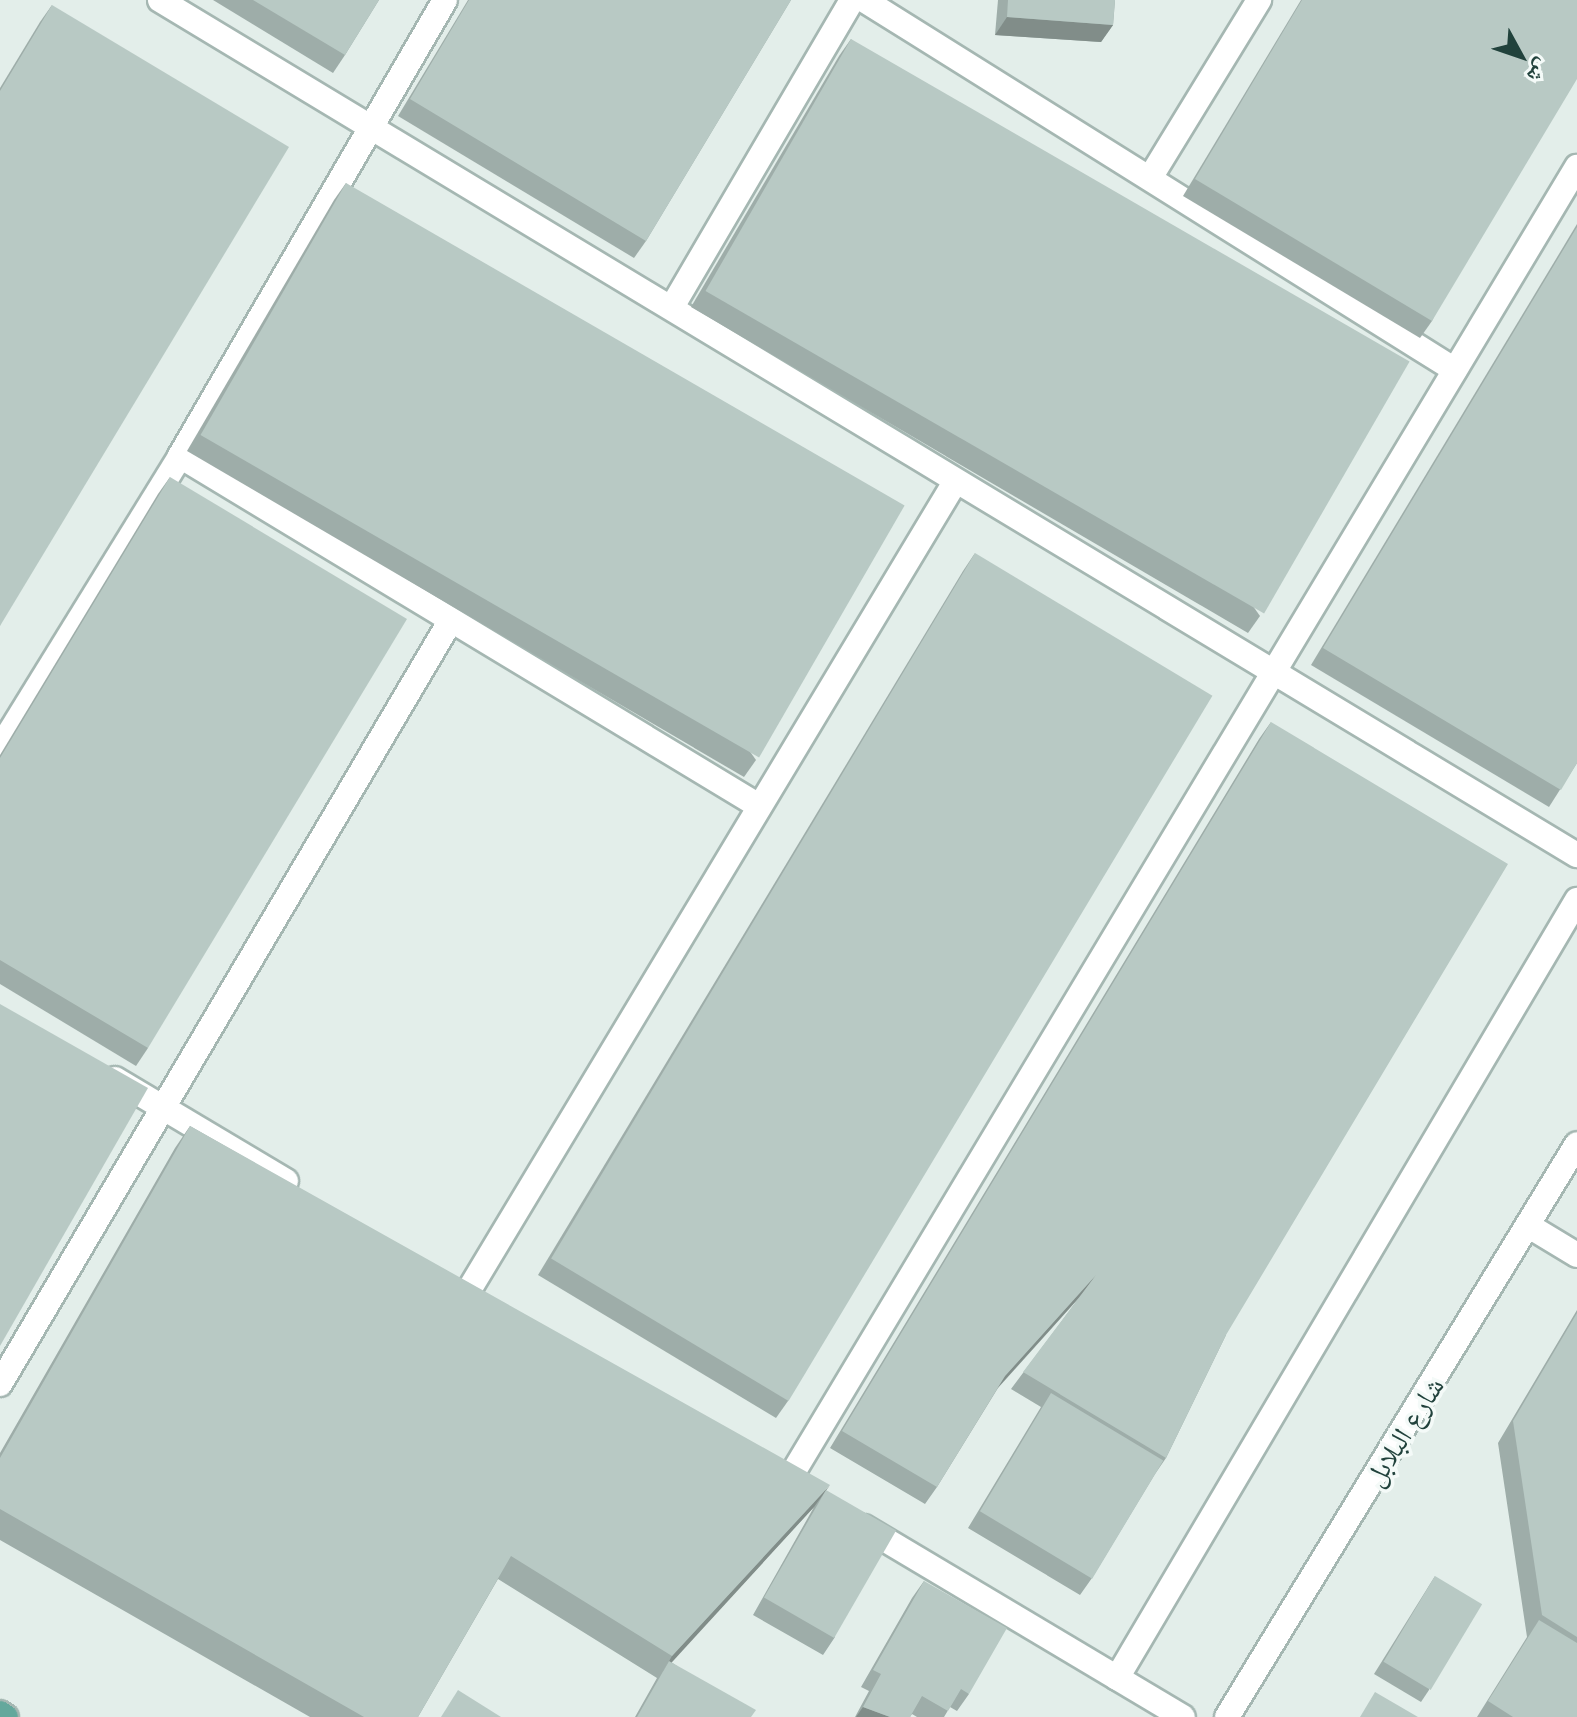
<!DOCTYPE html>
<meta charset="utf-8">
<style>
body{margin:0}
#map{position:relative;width:1577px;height:1717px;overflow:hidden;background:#e3eeea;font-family:Lato,"Noto Naskh Arabic",sans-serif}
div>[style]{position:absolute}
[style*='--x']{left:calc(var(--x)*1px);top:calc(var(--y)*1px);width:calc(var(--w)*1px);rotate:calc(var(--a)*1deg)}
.roads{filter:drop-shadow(2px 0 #a5b7b2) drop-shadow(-2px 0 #a5b7b2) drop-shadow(0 2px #a5b7b2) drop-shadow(0 -2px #a5b7b2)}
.lane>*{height:24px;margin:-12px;padding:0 12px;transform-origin:12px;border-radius:12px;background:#fff}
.street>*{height:24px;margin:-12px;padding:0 12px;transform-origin:12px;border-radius:12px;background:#fff}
.secondary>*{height:24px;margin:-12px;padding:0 12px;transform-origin:12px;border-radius:12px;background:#fff}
.primary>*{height:24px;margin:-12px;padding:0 12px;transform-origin:12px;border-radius:12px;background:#64a89c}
.wall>*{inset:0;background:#9eada9}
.shaded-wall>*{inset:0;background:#818d89}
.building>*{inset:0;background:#b8c9c4;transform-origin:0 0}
span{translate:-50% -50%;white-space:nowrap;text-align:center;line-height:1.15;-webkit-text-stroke:7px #f4faf8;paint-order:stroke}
.street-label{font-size:28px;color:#21423c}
.north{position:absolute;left:1481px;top:16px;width:80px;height:80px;-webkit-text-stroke:6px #f4faf8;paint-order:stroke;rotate:130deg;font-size:22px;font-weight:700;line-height:32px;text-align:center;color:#21423c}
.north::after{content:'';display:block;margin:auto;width:28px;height:36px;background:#21423c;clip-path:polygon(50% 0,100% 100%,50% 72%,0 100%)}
</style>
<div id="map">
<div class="roads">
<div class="lane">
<div style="--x:1117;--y:1678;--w:904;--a:-59.41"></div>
</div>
<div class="street">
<div style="--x:160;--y:0;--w:1655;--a:31.11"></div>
<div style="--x:864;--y:0;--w:697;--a:32.05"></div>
<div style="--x:1150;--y:178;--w:209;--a:-58.5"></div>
<div style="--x:672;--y:307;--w:356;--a:-59.6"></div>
<div style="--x:180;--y:456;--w:677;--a:31.15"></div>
<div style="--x:0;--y:748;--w:343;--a:-58.3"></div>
<div style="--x:180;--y:456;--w:527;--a:-59.84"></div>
<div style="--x:115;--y:1079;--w:199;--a:30.8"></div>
<div style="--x:1529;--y:1226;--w:56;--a:31.1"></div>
<div style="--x:469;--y:1290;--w:943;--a:-58.97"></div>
<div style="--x:0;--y:1384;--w:887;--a:-59.45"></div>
<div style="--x:788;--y:1481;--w:1533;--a:-59.02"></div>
<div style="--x:864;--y:1527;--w:371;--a:30.8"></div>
</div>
<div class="secondary">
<div style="--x:1227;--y:1717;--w:671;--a:-58.58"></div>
</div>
<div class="primary">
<div style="--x:0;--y:1713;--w:7;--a:34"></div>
</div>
</div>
<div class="wall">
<div style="clip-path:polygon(213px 0,379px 0,345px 55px,333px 73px)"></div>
<div style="clip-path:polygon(468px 0,791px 0,646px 241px,634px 258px,398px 116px)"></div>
<div style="clip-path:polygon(998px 0,1115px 0,1113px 25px,1101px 42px,995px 35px)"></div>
<div style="clip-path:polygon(1301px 0,1577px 0,1432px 321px,1420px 338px,1183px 196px)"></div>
<div style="clip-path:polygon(52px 5px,0 626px,0 88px,40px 22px)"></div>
<div style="clip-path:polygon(851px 39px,1260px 616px,1248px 633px,691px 307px,839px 56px)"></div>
<div style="clip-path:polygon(346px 183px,756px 760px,744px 777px,187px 451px,334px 200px)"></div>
<div style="clip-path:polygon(1577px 224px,1577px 763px,1549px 807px,1311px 665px)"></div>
<div style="clip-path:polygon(170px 477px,148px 1048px,136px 1066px,0 984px,0 755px,158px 494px)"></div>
<div style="clip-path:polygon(975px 553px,788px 1401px,776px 1418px,538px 1275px,963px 571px)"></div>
<div style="clip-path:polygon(1271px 722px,1226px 1335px,1166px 1458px,1155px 1474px,1092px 1578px,1080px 1595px,968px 1528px,1041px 1407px,1011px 1389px,1079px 1298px,998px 1388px,937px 1487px,925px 1504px,830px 1448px,1259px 739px)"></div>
<div style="clip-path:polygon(190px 1126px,826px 1490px,835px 1637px,823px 1655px,753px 1615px,814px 1507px,671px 1662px,751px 1717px,635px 1717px,657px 1678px,498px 1579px,418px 1717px,310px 1717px,0 1540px,0 1453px,175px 1148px)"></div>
<div style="clip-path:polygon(1577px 1310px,1577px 1717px,1477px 1717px,1527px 1637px,1498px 1443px)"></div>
<div style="clip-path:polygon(1435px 1576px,1429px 1690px,1421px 1702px,1374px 1674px)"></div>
<div style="clip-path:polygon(924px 1581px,969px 1694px,957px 1711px,950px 1707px,944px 1717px,917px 1717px,912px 1714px,910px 1717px,855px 1717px,869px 1691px,861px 1687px,912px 1598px)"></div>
</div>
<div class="shaded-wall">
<div style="clip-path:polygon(1007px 17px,1113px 25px,1101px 42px,995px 35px)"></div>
<div style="clip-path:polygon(1096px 1275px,1084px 1292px,993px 1393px,1005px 1376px)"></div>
<div style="clip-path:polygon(830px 1485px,814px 1507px,663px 1672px,672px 1656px)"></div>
<div style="clip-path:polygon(863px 1707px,890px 1717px,856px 1717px)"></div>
</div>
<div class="building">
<div style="clip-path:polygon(253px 0,379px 0,345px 55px)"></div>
<div style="clip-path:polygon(469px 0,791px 0,646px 241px,410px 99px)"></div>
<div style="clip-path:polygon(1008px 0,1115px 0,1113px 25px,1007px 17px)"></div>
<div style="clip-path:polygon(1302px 0,1577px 0,1577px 79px,1432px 321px,1195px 179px)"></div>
<div style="clip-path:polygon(52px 5px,289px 147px,0 626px,0 91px)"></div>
<div style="left:851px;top:39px;width:645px;height:291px;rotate:30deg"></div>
<div style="left:346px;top:183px;width:645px;height:291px;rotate:30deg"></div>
<div style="clip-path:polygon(1577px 227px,1577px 763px,1561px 790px,1323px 648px)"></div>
<div style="clip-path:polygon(170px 477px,407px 619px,148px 1048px,0 960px,0 758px)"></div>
<div style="left:975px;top:553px;width:277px;height:823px;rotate:31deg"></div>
<div style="clip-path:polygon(1271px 722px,1508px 864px,1226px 1335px,1166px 1458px,1023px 1372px,1096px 1275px,1005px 1376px,937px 1487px,842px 1431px)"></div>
<div style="clip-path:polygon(0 1004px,148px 1088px,0 1346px)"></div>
<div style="clip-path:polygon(190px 1126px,830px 1485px,672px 1656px,511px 1556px,418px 1717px,364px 1717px,0 1509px,0 1458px)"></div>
<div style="clip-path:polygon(1577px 1313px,1577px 1637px,1542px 1615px,1513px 1421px)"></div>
<div style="left:1051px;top:1393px;width:131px;height:138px;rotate:31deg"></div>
<div style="left:826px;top:1490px;width:81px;height:124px;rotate:30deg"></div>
<div style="left:1435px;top:1576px;width:55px;height:100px;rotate:31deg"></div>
<div style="clip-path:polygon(924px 1581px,1007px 1628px,969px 1694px,961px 1689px,948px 1711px,922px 1696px,910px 1717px,890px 1717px,863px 1707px,881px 1674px,873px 1670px)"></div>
<div style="clip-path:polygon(1539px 1620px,1577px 1643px,1577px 1717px,1513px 1717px,1488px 1701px)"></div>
<div style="clip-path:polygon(669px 1661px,756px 1710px,751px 1717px,637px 1717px)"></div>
<div style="clip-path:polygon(458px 1690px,501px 1717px,441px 1717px)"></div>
<div style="clip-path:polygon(1375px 1692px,1418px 1717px,1360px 1717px)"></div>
</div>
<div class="street-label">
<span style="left:1403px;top:1431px;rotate:-58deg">شارع البلابل</span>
</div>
<div class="north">ش</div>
</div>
